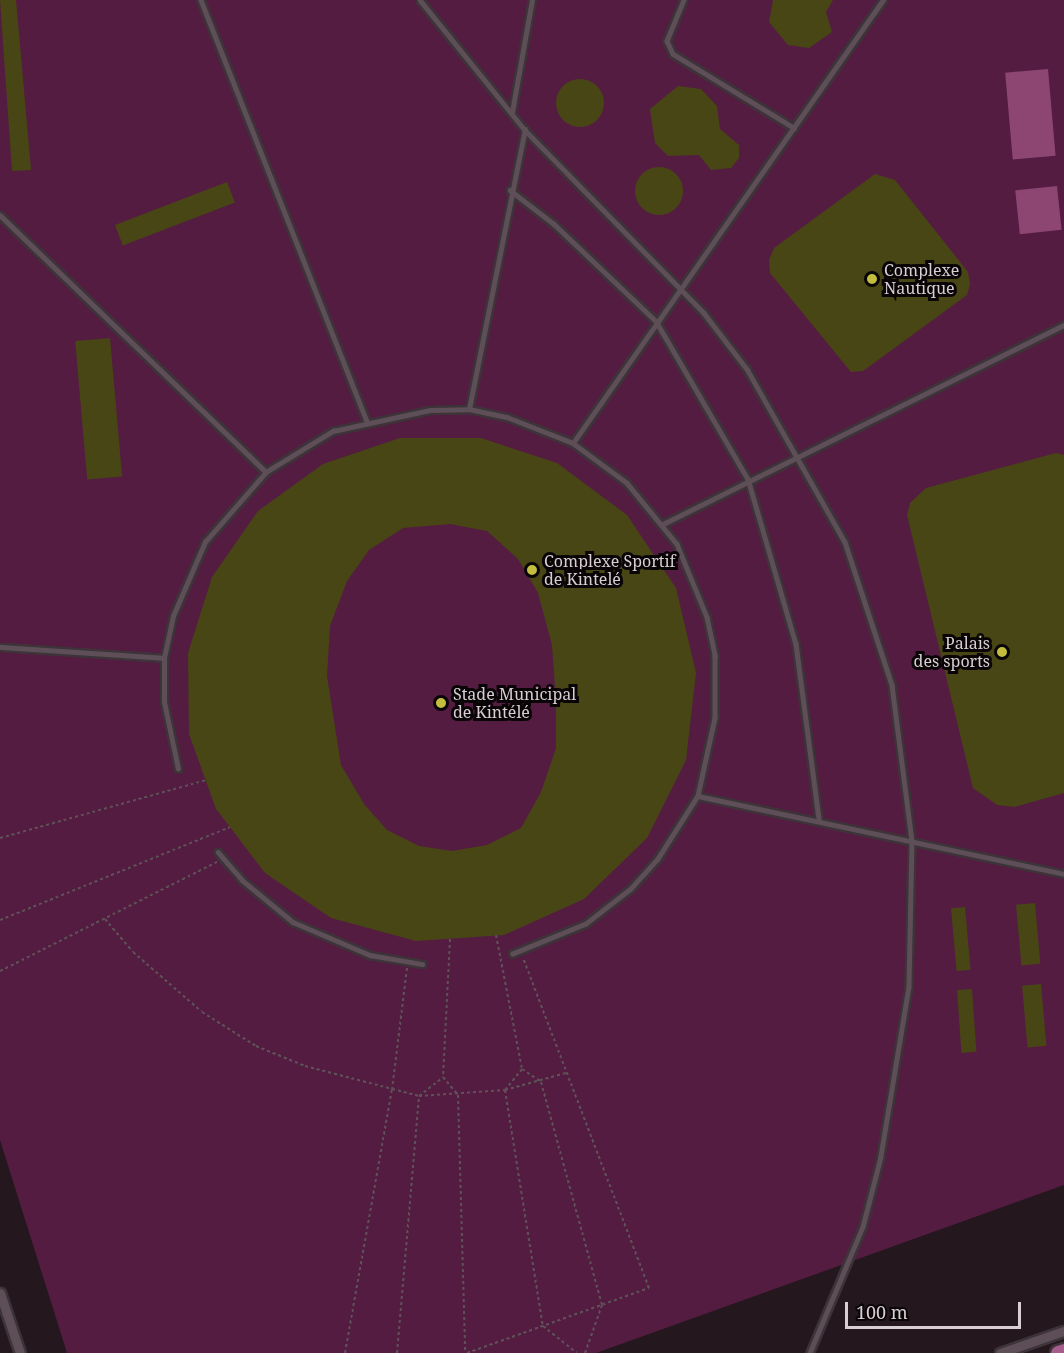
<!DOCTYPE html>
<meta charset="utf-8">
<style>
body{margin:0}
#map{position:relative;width:1064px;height:1353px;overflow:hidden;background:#24171e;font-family:"Noto Serif",serif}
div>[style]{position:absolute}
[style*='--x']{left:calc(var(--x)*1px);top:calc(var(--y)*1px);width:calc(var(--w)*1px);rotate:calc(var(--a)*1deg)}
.green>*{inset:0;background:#541c41}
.water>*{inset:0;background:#8d4572;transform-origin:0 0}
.building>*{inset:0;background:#484615;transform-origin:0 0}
.round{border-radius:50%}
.path>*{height:2px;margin-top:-1px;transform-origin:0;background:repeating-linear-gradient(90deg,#5e5258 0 3px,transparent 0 6px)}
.roads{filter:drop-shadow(2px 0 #3d3439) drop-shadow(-2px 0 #3d3439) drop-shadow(0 2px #3d3439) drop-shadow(0 -2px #3d3439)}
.service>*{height:4.5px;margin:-2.25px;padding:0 2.25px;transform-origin:2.25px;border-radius:2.25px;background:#5e4e57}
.minor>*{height:9px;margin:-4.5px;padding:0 4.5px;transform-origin:4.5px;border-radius:4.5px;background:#5e4e57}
.primary>*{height:15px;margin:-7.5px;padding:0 7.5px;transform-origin:7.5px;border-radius:7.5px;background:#a55e8b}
.dots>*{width:16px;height:16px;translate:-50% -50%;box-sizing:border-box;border:3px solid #090507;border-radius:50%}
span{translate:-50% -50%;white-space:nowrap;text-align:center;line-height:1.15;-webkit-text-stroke:6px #090507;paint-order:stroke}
.poi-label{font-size:16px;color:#d8ced3}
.left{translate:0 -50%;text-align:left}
.right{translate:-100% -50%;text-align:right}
.scale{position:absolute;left:845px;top:1302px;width:176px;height:27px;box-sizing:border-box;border:3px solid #d8ced3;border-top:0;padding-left:8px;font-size:18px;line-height:21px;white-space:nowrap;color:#d8ced3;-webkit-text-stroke:4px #090507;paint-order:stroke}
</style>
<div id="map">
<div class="green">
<div style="clip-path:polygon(0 0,1064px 0,1064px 1185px,596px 1353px,67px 1353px,0 1140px)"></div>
</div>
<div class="water">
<div style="left:1048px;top:69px;width:87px;height:43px;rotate:85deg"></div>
<div style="left:1057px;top:186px;width:44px;height:42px;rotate:84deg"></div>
</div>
<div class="building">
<div style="clip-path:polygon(0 0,16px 0,31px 170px,12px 171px)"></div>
<div style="clip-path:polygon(773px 0,833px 0,826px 12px,832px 32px,809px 48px,788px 45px,769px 22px)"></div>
<div class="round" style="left:556px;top:79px;width:48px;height:48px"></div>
<div style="clip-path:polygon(678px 86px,701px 89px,717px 106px,720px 129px,739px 145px,739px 158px,731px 168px,711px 170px,699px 155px,668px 156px,655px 143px,650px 109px)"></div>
<div class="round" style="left:635px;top:167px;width:48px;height:48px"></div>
<div style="clip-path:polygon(875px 174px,895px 180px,968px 272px,970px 284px,967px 295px,863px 371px,851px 372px,770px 273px,769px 260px,774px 248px)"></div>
<div style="left:227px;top:182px;width:22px;height:120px;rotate:69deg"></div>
<div style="left:110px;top:338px;width:139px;height:35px;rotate:85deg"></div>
<div style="clip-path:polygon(evenodd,400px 438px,481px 438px,557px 463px,627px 515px,676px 588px,696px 673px,686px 760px,647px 838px,584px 899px,504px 935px,416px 941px,331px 918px,265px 873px,230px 827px,216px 809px,189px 734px,188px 653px,212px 577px,258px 511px,323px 464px,400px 438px,450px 524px,487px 531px,518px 559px,538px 593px,552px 645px,556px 700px,556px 748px,541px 792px,521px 828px,487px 845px,452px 851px,419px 846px,387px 830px,364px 804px,341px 765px,327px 676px,330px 626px,347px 581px,369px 550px,403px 528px,450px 524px)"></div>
<div style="clip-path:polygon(1056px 453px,1064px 455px,1064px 793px,1014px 807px,997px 805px,973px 788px,907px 515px,910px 503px,926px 488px)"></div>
<div style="left:1035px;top:903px;width:61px;height:19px;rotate:85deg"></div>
<div style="left:965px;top:907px;width:63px;height:14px;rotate:85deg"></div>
<div style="left:1041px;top:984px;width:62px;height:19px;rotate:85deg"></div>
<div style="left:972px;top:989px;width:63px;height:15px;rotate:86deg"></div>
</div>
<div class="path">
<div style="--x:0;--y:838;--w:214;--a:-15.7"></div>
<div style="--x:105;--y:919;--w:43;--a:49.7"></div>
<div style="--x:133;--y:952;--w:91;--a:41"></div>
<div style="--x:202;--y:1012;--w:64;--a:32.2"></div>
<div style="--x:256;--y:1046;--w:53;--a:22.2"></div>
<div style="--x:305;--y:1066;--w:118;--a:14.7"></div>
<div style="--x:419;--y:1096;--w:86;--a:-4"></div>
<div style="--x:505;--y:1090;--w:63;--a:-15.6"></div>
<div style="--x:0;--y:920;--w:248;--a:-22"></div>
<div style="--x:496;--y:935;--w:136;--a:79"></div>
<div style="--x:522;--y:1069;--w:27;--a:129"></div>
<div style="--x:505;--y:1090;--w:239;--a:80.9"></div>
<div style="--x:543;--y:1326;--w:43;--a:38.5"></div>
<div style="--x:450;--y:939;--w:138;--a:92.9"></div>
<div style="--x:443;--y:1077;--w:23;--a:50"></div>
<div style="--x:458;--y:1095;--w:258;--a:88.4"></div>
<div style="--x:0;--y:971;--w:243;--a:-26.7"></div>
<div style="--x:522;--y:1069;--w:23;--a:34"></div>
<div style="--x:541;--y:1082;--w:231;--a:74.7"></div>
<div style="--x:602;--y:1305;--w:51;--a:109.5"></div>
<div style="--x:345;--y:1353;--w:267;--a:-79.9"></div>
<div style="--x:392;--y:1090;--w:123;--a:-83"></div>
<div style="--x:397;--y:1353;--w:258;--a:-85.1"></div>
<div style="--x:419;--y:1096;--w:31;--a:-38"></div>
<div style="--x:467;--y:1353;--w:193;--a:-19.7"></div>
<div style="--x:649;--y:1288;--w:353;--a:-110.9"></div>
</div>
<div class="roads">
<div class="service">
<div style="--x:201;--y:0;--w:453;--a:68.5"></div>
<div style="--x:420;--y:0;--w:167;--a:51.1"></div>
<div style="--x:525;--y:130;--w:256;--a:45.6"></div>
<div style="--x:704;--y:313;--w:71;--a:52.5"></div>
<div style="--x:747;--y:369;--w:199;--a:60.5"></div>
<div style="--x:845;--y:542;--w:151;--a:71.8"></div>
<div style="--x:892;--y:685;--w:158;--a:82.7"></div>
<div style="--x:912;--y:842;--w:145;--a:91.2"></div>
<div style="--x:909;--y:987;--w:172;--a:99.4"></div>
<div style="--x:881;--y:1157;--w:72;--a:104.4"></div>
<div style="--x:863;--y:1227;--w:137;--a:112.8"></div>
<div style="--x:684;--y:0;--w:44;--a:112.5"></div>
<div style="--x:667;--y:41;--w:14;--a:65"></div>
<div style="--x:673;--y:54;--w:142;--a:31.4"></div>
<div style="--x:512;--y:112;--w:114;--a:-79.9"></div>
<div style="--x:510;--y:190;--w:56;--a:37.7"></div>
<div style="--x:554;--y:224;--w:141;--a:43.6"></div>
<div style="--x:656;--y:321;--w:183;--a:59.8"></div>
<div style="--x:748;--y:479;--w:172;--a:73.8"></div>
<div style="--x:796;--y:644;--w:176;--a:82.5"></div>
<div style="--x:0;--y:215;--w:370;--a:44"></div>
<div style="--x:469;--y:409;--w:285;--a:-78.7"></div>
<div style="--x:573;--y:443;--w:541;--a:-55.02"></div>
<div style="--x:663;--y:524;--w:448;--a:-26.4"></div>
<div style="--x:0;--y:647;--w:164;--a:3.8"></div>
<div style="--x:178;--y:769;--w:68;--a:-101.8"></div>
<div style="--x:164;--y:702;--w:44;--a:-90"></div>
<div style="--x:164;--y:658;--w:43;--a:-77.9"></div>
<div style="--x:173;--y:616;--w:81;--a:-66.6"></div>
<div style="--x:205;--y:542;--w:93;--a:-48.9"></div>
<div style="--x:266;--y:472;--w:79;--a:-31.5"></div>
<div style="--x:333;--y:431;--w:99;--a:-12.2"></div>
<div style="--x:430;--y:410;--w:39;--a:-1"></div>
<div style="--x:469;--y:409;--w:39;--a:12"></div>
<div style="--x:507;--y:417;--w:71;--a:21.5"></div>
<div style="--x:573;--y:443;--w:67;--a:36.5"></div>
<div style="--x:627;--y:483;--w:79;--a:50.7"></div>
<div style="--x:677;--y:544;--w:79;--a:67.7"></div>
<div style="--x:707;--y:617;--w:40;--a:78"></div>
<div style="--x:715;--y:656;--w:62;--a:90"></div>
<div style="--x:715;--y:718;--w:80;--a:102.3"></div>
<div style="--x:698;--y:796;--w:75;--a:122.4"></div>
<div style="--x:658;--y:859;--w:40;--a:132"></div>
<div style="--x:631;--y:889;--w:57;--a:142.1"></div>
<div style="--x:586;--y:924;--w:79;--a:157.7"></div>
<div style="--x:698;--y:796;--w:374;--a:12"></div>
<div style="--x:218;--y:852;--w:37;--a:49"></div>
<div style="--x:242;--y:880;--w:66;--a:39.5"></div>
<div style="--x:293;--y:922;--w:84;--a:23.2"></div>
<div style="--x:370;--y:955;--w:53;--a:9.8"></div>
</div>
<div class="minor">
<div style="--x:0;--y:1293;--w:63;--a:71.6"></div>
<div style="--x:1000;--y:1353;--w:68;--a:-19"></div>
</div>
<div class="primary">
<div style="--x:1058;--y:1353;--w:6;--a:-18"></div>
</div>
</div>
<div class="dots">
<div style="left:872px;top:279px;background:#c2bd3f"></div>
<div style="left:532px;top:570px;background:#c2bd3f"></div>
<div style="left:1002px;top:652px;background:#c2bd3f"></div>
<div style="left:441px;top:703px;background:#c2bd3f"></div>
</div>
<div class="poi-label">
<span class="left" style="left:884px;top:279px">Complexe<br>Nautique</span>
<span class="left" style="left:544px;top:570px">Complexe Sportif<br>de Kintelé</span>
<span class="right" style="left:990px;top:652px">Palais<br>des sports</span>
<span class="left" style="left:453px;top:703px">Stade Municipal<br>de Kintélé</span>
</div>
<div class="scale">100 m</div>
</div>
